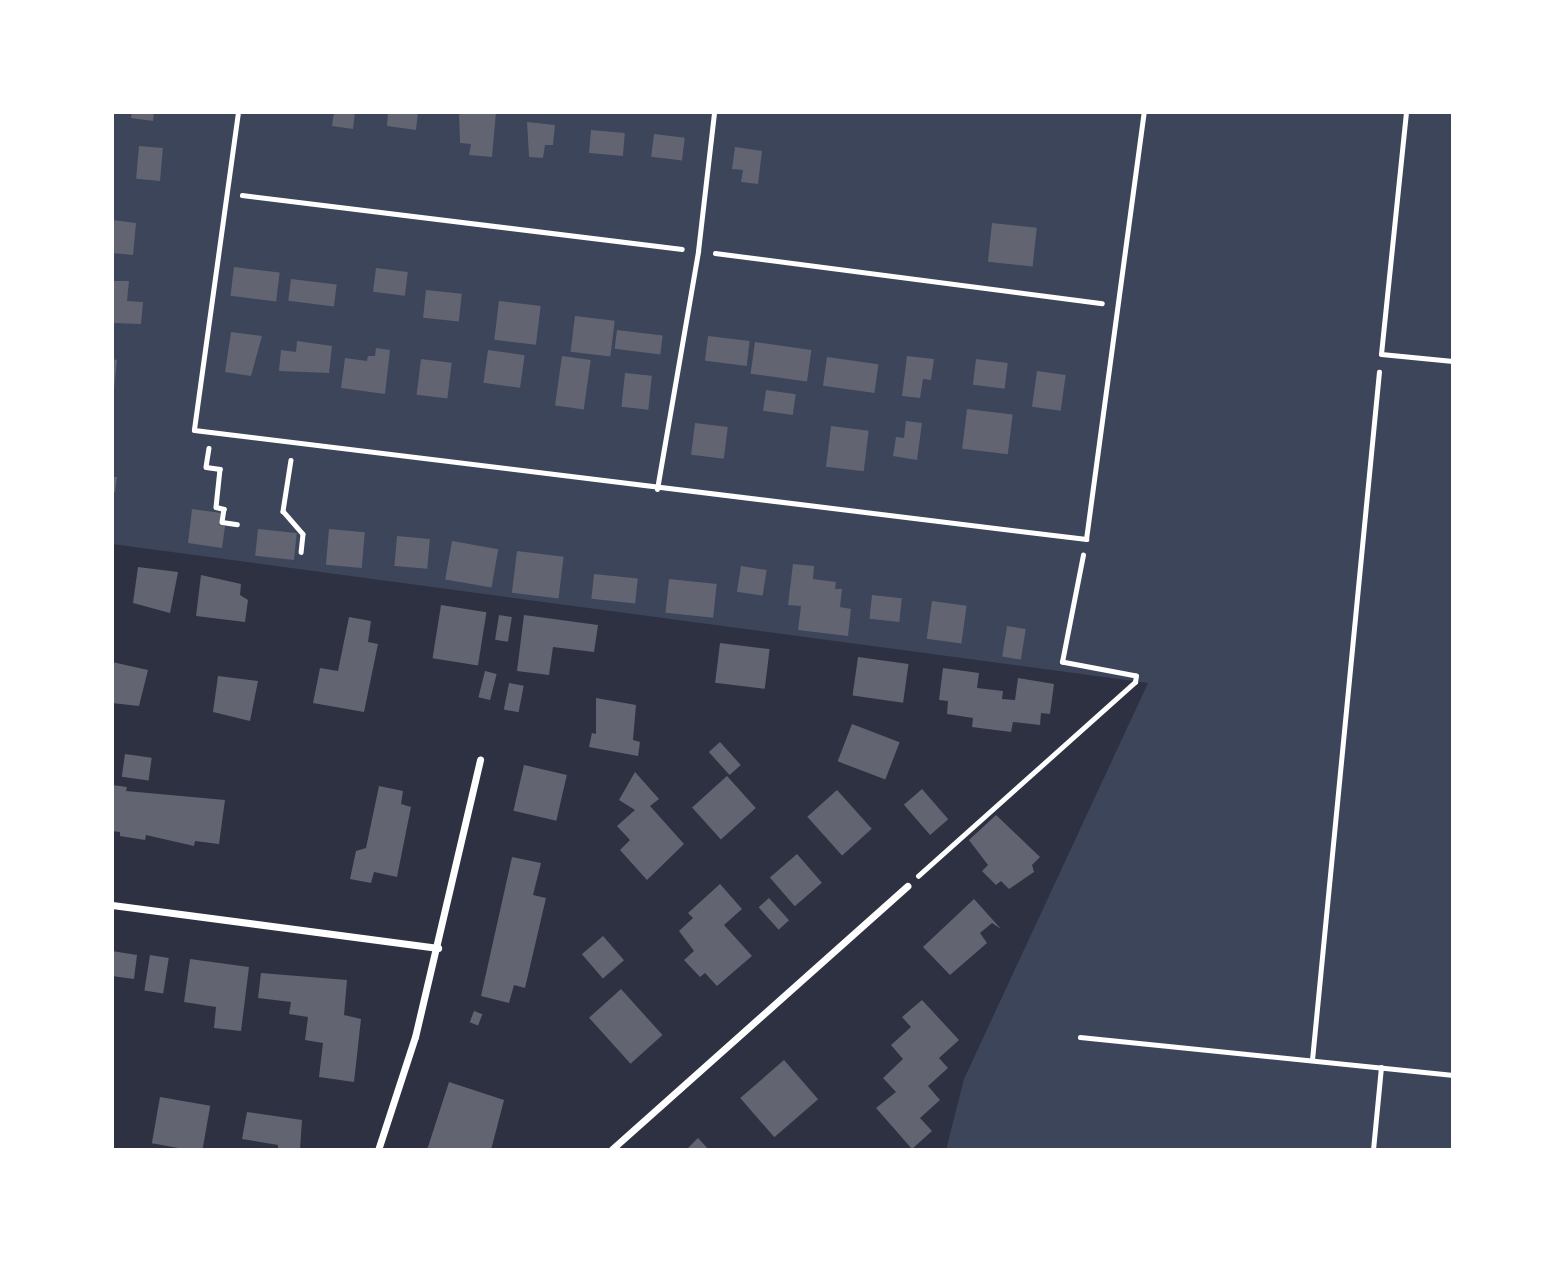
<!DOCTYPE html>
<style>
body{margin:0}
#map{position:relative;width:1565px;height:1262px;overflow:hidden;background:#2d3142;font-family:Literata,serif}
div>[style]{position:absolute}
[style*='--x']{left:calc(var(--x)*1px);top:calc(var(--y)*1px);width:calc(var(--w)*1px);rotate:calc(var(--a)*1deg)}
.green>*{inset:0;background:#3c4559}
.building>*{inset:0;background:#626471;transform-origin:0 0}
.path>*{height:4.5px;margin:-2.25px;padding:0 2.25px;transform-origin:2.25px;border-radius:2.25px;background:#fff}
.service>*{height:5px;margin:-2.5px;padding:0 2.5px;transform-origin:2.5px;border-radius:2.5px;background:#fff}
.minor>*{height:7px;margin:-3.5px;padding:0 3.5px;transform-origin:3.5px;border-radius:3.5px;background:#fff}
span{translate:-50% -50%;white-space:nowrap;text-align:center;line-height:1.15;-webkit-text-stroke:7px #fff;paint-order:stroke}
.frame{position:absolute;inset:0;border:114px solid #fff;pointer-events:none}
</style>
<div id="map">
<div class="green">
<div style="clip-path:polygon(112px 112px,1453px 112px,1453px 1150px,946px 1150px,964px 1079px,1148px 683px,112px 544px)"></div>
</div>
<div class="building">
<div style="clip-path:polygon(132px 112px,154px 112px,153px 121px,131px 118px)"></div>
<div style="clip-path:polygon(334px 112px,355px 112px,353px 129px,332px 126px)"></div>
<div style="clip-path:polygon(388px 112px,418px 112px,416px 130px,387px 126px)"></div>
<div style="clip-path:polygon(459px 112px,496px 112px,492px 157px,469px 155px,471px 144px,460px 143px)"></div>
<div style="clip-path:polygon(527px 122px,555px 125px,553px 145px,545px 145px,543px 158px,529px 157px)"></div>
<div style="left:591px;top:130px;width:34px;height:23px;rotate:5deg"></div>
<div style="left:654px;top:134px;width:31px;height:23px;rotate:7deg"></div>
<div style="left:139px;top:146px;width:24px;height:33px;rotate:5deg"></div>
<div style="clip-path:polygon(735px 147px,762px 151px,758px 184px,741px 182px,743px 170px,732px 169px)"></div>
<div style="clip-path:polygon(112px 220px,136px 223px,133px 255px,112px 253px)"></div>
<div style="left:992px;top:223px;width:45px;height:39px;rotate:6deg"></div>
<div style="left:234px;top:267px;width:46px;height:29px;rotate:7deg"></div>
<div style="left:376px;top:268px;width:32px;height:24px;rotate:7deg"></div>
<div style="left:291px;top:279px;width:46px;height:22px;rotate:7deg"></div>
<div style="clip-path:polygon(112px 281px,129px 281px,127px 301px,143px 302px,141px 324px,112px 323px)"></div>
<div style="left:426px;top:290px;width:36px;height:28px;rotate:6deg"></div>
<div style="left:499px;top:301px;width:42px;height:39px;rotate:7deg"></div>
<div style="left:575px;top:316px;width:40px;height:36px;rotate:7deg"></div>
<div style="left:617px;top:330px;width:46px;height:19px;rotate:7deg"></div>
<div style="clip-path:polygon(231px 332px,262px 336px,251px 376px,225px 372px)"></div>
<div style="left:708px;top:336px;width:42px;height:25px;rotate:7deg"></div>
<div style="clip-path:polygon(297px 341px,332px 346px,329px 373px,279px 371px,281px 350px,296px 352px)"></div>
<div style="left:755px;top:342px;width:57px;height:32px;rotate:8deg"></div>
<div style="clip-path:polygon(376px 348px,390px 350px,385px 394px,341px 388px,345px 358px,367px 361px,368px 356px,375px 356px)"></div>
<div style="left:488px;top:350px;width:37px;height:33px;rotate:8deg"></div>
<div style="left:562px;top:356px;width:29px;height:50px;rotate:8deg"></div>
<div style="clip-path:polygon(907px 356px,934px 359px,931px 380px,923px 379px,920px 398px,902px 396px)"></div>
<div style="left:827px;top:357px;width:52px;height:29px;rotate:8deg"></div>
<div style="clip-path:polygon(112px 359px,117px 360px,114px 390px,112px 390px)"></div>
<div style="left:421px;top:359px;width:31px;height:36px;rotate:7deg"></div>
<div style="left:976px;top:359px;width:32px;height:26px;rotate:7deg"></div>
<div style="left:1037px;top:371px;width:29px;height:36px;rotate:8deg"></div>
<div style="left:625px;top:373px;width:27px;height:34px;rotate:6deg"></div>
<div style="left:766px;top:390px;width:30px;height:21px;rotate:8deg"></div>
<div style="left:967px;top:409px;width:46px;height:40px;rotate:7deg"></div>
<div style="clip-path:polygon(906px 421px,922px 423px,917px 460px,893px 456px,896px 437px,904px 438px)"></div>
<div style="left:695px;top:423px;width:33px;height:32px;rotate:7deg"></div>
<div style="left:831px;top:426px;width:38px;height:41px;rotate:7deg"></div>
<div style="clip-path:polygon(112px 477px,117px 477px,115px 492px,112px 492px)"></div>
<div style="clip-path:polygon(192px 509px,221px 513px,219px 525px,225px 526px,222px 548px,188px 543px)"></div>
<div style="left:258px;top:529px;width:39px;height:27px;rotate:6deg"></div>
<div style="left:329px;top:529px;width:36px;height:36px;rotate:5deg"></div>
<div style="left:397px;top:536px;width:33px;height:30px;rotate:5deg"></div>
<div style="left:452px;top:541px;width:47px;height:39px;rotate:10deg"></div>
<div style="left:517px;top:551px;width:47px;height:42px;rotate:7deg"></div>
<div style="clip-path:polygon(793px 564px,814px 566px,813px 579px,836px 582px,835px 589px,842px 589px,840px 607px,851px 609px,848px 636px,798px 630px,801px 606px,788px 605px)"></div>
<div style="left:741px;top:566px;width:26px;height:26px;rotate:9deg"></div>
<div style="clip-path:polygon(138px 567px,178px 572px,170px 613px,133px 603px)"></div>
<div style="left:594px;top:574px;width:44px;height:25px;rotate:6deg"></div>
<div style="clip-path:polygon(201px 575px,241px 584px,240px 595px,248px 600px,245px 622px,196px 616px)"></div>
<div style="left:669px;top:579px;width:48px;height:34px;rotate:6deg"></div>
<div style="left:872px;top:595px;width:30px;height:24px;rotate:6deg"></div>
<div style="left:932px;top:601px;width:35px;height:38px;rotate:8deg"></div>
<div style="left:441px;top:605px;width:46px;height:54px;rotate:9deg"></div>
<div style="left:499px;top:615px;width:13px;height:25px;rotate:9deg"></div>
<div style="clip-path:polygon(524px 615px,598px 625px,594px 652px,553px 647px,549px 675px,517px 671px)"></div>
<div style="clip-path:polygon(349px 617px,371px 621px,368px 642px,378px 644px,364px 712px,313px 703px,320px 668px,338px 671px)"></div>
<div style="left:1007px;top:626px;width:19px;height:31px;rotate:9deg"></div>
<div style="left:720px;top:643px;width:50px;height:40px;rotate:7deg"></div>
<div style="left:858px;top:657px;width:51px;height:39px;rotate:8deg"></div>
<div style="clip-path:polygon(112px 662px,148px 670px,139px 706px,112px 703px)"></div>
<div style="clip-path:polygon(943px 668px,979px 673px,977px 688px,1003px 691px,1002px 699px,1015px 700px,1018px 678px,1054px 684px,1050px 714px,1041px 713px,1040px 725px,1013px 722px,1011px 732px,972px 727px,973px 718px,947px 714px,948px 701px,939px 700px)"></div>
<div style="left:485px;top:671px;width:12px;height:27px;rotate:14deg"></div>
<div style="clip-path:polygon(218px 676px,258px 681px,250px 721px,213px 712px)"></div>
<div style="left:509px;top:683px;width:15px;height:27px;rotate:11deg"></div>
<div style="clip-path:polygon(596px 698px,636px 705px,633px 740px,640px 742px,638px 756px,589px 747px,592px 733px,596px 734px)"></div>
<div style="left:852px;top:724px;width:51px;height:40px;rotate:21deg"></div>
<div style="left:720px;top:742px;width:31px;height:15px;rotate:48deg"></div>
<div style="left:125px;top:754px;width:27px;height:23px;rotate:8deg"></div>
<div style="left:524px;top:765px;width:44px;height:47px;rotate:13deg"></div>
<div style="clip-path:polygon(635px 772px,659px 799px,650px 806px,684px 844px,647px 880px,620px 850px,630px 840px,617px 826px,635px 810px,619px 800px)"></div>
<div style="left:727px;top:776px;width:43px;height:47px;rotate:48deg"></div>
<div style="clip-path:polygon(112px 785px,127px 787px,126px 791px,225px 800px,219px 844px,195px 841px,194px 846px,146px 835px,145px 840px,120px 836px,120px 832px,112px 831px)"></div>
<div style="clip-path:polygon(379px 786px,403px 791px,401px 804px,411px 807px,397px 877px,374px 872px,371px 883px,350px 879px,356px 851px,366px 848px)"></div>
<div style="left:922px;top:789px;width:40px;height:24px;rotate:49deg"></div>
<div style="left:837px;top:790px;width:52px;height:40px;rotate:48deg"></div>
<div style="clip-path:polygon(996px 815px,1040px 857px,1032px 865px,1034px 872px,1009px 889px,1001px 881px,996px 885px,982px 871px,988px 865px,969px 840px)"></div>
<div style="left:797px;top:854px;width:38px;height:36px;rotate:49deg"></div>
<div style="clip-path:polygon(512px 857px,541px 863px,533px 895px,546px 898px,525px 988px,514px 985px,509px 1003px,481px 996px)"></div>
<div style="clip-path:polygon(720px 884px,742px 909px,724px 925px,752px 956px,717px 986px,705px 973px,700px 977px,684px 960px,694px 951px,679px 931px,693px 918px,688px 913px)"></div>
<div style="left:769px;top:898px;width:30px;height:14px;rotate:48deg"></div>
<div style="clip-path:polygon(974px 899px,1001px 929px,992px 923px,980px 933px,987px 943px,950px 975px,923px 947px)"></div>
<div style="left:603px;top:936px;width:32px;height:28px;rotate:49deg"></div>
<div style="clip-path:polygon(112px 951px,137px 955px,134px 979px,112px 976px)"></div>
<div style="left:150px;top:955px;width:19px;height:36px;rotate:9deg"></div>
<div style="clip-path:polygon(190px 959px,249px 967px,241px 1031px,214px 1028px,216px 1007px,184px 1002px)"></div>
<div style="clip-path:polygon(261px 973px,347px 980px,344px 1015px,361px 1019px,354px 1082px,319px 1077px,323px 1043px,305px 1040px,308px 1017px,289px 1014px,291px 1002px,258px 998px)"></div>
<div style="left:621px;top:989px;width:62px;height:43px;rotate:48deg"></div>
<div style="clip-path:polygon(922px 1000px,959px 1040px,939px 1058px,948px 1068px,928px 1086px,940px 1100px,920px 1118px,932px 1131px,912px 1149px,876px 1108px,896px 1092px,883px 1078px,903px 1059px,891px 1045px,911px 1027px,902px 1017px)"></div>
<div style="left:474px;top:1011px;width:9px;height:12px;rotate:21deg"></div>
<div style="left:784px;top:1060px;width:52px;height:58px;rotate:49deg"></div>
<div style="clip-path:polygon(449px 1082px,504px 1100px,491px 1150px,427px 1150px)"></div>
<div style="left:160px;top:1097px;width:51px;height:47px;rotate:10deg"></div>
<div style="clip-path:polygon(247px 1112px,302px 1120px,300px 1150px,278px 1150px,278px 1145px,242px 1139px)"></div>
<div style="clip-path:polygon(698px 1138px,709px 1150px,686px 1150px)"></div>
</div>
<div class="path">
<div style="--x:242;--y:195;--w:443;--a:7"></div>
<div style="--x:715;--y:253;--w:390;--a:7.4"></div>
<div style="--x:209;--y:448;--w:19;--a:99"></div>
<div style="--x:206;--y:467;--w:14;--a:8"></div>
<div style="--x:220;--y:469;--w:38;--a:96"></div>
<div style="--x:216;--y:507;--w:8;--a:14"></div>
<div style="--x:224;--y:509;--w:13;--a:99"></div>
<div style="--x:222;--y:522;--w:15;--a:8"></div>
<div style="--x:291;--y:460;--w:52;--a:98.9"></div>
<div style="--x:283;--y:511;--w:30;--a:49"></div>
<div style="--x:303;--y:534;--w:18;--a:96"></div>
<div style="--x:918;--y:876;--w:291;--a:-41.8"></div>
<div style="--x:1135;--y:682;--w:6;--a:-81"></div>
<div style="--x:1136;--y:676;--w:75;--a:-169.3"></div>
<div style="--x:1062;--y:662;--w:109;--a:-78.9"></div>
<div style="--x:1080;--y:1037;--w:375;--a:5.8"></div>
<div style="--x:1312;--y:1060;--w:691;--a:-84.44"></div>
<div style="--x:1373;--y:1150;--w:83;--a:-84.5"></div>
</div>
<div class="service">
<div style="--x:238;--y:112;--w:321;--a:97.9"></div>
<div style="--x:194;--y:430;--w:899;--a:6.97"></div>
<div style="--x:1086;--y:539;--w:431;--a:-82.3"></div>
<div style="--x:1406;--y:112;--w:243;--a:95.9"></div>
<div style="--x:1381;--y:354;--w:72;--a:5.6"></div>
<div style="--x:657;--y:489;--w:242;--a:-80.2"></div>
<div style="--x:698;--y:251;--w:140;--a:-83.4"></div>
</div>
<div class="minor">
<div style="--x:112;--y:905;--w:329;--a:7.5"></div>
<div style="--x:378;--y:1150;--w:119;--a:-71.9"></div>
<div style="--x:415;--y:1037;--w:285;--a:-76.8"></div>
<div style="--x:611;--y:1150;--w:397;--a:-41.7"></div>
</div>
<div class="frame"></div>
</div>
